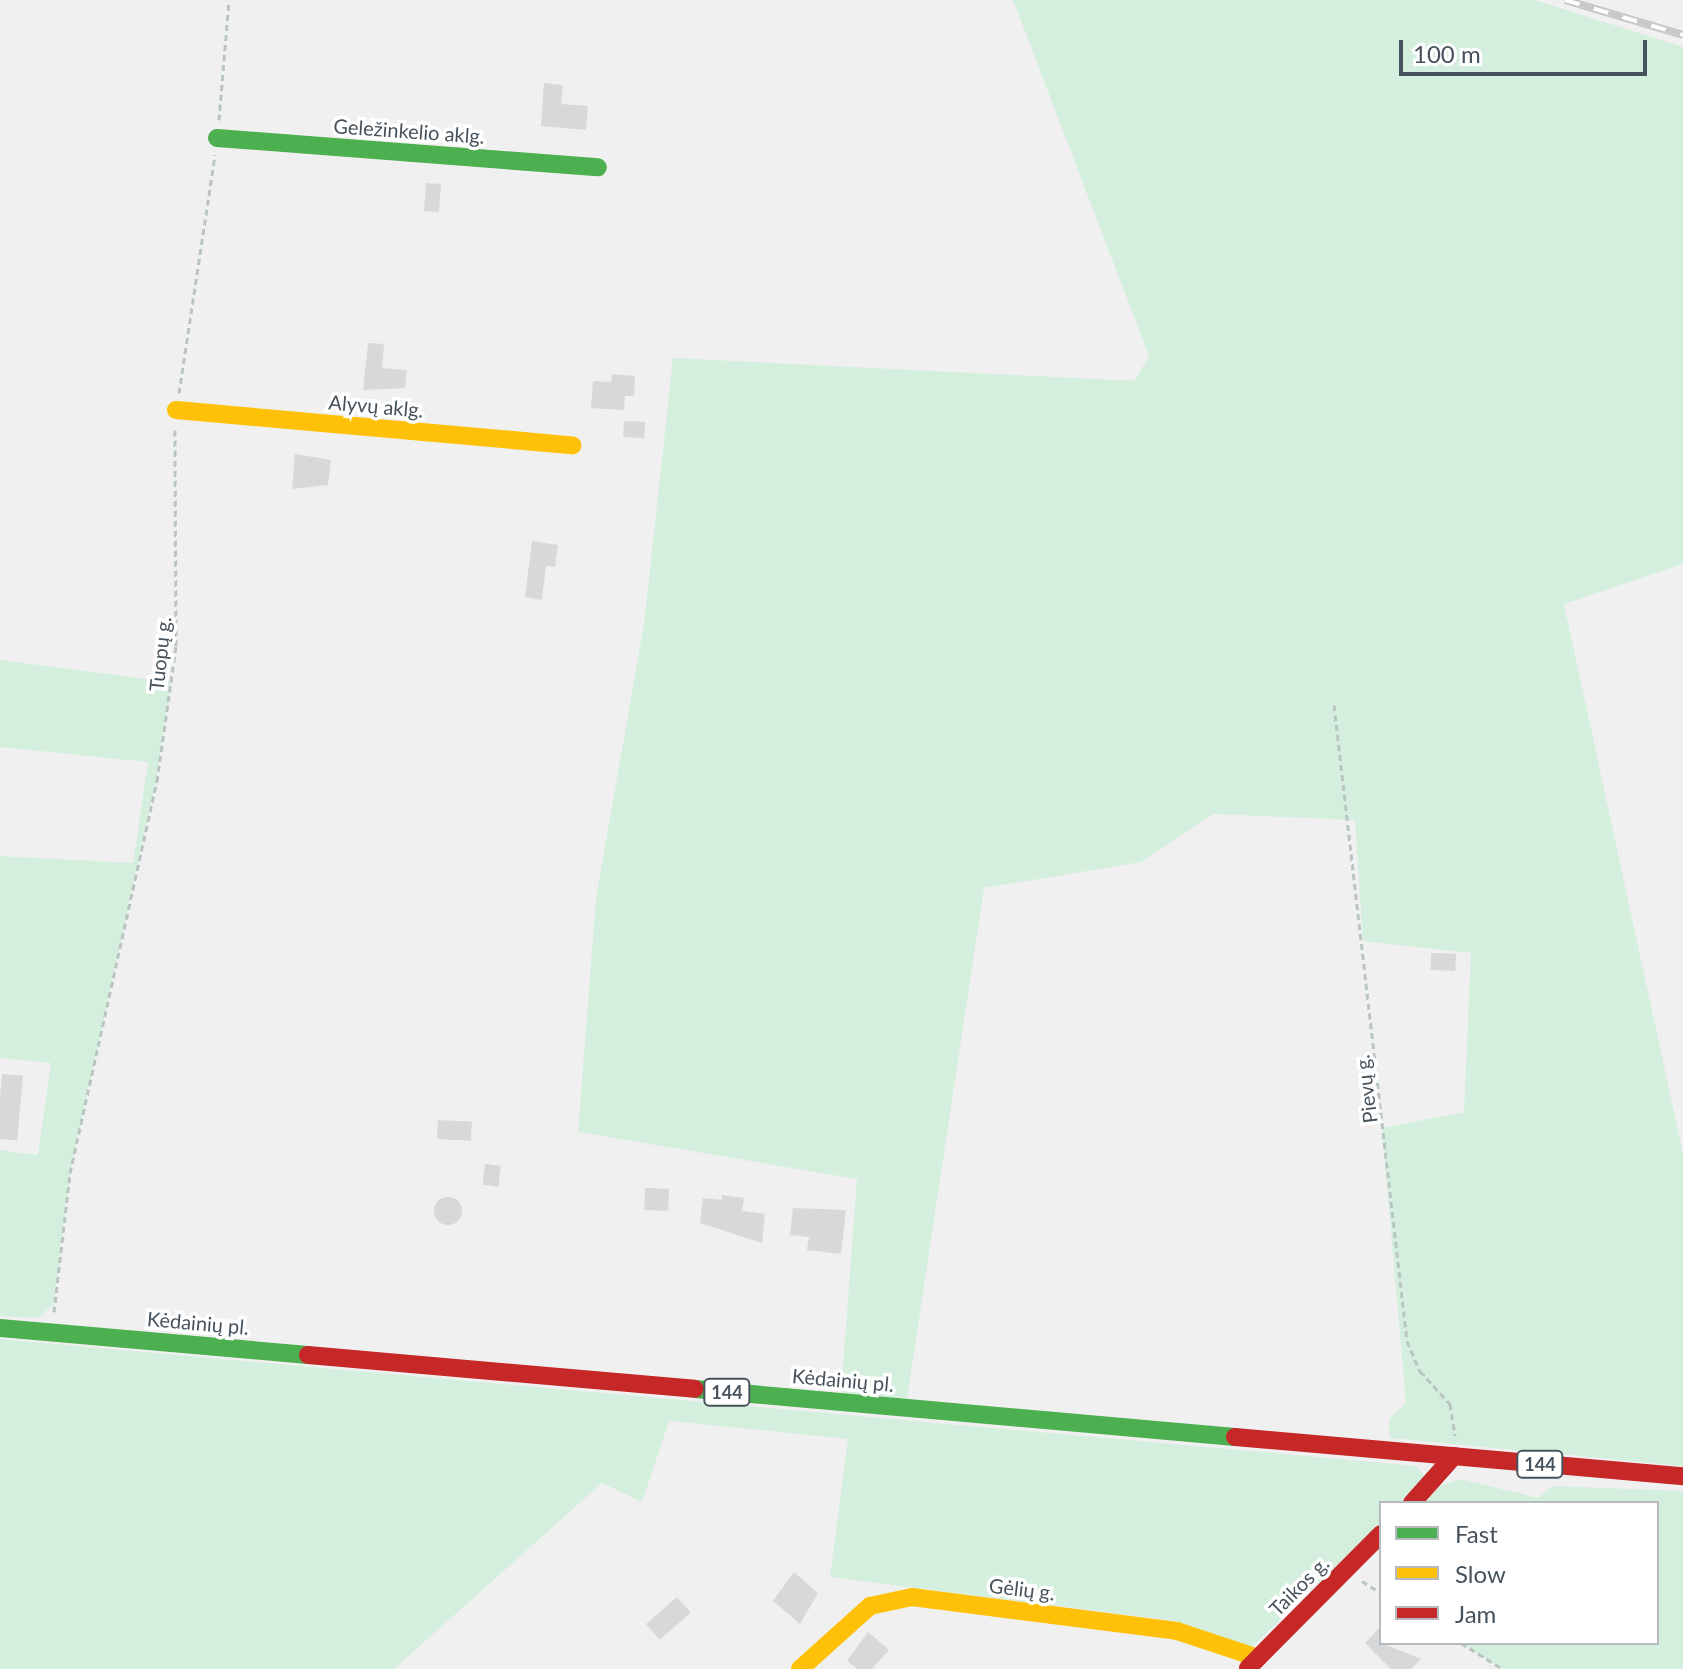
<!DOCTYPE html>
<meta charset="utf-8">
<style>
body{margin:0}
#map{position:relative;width:1683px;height:1669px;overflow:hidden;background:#f0f0f0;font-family:Lato,sans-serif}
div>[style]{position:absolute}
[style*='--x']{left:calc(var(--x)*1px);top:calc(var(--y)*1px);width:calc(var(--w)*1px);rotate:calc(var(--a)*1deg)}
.green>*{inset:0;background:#d4efdd}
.building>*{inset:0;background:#d7d8d9;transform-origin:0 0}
.round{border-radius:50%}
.path>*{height:3px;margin-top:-1.5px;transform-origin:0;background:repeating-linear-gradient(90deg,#b9c5c0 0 6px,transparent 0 10px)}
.fast>*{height:18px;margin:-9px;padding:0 9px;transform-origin:9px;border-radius:9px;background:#4caf50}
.slow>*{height:18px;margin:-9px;padding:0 9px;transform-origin:9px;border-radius:9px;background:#ffc107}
.jam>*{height:18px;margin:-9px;padding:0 9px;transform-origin:9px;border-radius:9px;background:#c62828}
.rail>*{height:8px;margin-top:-4px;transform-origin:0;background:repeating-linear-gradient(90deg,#fff 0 15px,#c6c7c9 0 30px);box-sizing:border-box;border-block:2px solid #c6c7c9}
span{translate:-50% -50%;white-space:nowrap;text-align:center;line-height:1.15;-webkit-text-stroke:7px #fff;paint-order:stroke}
.shield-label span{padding:2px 6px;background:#fff;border:2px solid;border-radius:6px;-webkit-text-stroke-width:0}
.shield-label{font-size:18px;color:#47535c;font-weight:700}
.street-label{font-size:20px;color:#47535c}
.legend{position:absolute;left:1379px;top:1501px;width:280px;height:144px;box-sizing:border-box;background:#fff;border:2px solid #b5babe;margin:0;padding:10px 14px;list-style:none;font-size:24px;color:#47535c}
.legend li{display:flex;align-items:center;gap:16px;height:40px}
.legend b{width:40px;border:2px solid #b5babe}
.scale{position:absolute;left:1399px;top:40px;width:248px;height:36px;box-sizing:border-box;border:4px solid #47535c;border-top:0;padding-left:10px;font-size:24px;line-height:28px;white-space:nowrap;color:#47535c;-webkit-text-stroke:6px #fff;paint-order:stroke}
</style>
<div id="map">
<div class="green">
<div style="clip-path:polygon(1013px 0,1535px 0,1683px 47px,1683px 564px,1564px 604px,1683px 1154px,1683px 1466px,1390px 1438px,1389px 1419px,1406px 1403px,1382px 1128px,1464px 1112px,1471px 953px,1363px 941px,1355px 820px,1213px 814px,1141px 862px,984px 888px,907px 1399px,841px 1393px,857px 1179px,578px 1132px,596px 898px,644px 624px,673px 358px,1134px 381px,1149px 356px)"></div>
<div style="clip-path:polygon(0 660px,171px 682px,156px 781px,70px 1173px,54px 1303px,39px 1318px,0 1316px,0 1150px,38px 1155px,51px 1063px,0 1058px,0 856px,133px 863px,148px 762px,0 747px)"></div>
<div style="clip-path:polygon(0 1339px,1417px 1466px,1425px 1477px,1400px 1503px,1381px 1503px,1381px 1523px,1252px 1647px,1175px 1621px,830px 1577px,848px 1439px,669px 1421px,642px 1502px,602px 1483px,394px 1669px,0 1669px)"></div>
<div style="clip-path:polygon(1461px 1479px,1538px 1498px,1552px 1486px,1683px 1491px,1683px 1669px,1503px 1669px,1461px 1643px,1657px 1643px,1657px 1503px,1424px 1503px,1434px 1488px)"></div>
</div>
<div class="building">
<div style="clip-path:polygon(544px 83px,563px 85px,561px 104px,588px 106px,586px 130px,541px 126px)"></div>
<div style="left:426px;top:183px;width:15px;height:28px;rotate:4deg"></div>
<div style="clip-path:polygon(368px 343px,384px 344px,382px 368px,407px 370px,405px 388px,363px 390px)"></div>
<div style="clip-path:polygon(612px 374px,635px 376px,634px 396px,625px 396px,624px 410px,591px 408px,593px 381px,611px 382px)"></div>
<div style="left:624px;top:421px;width:21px;height:16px;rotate:3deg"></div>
<div style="clip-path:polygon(295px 454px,331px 460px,328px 485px,292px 489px)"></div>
<div style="clip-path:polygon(532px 541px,558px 545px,555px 567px,546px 566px,542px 600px,525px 597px)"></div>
<div style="left:1431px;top:953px;width:25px;height:17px;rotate:2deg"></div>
<div style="left:2px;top:1074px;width:21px;height:65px;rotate:5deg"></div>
<div style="left:438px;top:1120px;width:34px;height:19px;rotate:3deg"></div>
<div style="left:485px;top:1164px;width:16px;height:21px;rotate:7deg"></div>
<div style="left:645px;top:1188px;width:24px;height:22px;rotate:2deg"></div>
<div style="clip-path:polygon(722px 1195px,744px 1198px,742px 1211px,765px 1214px,762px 1243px,700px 1223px,703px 1198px,722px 1200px)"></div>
<div class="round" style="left:434px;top:1197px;width:28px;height:28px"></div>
<div style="clip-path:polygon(793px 1208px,846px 1210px,841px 1254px,807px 1250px,809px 1237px,790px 1235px)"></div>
<div style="clip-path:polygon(794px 1572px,818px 1593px,800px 1624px,773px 1601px)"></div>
<div style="left:677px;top:1597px;width:21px;height:41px;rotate:49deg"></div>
<div style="clip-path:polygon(1381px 1626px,1381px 1643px,1421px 1659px,1411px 1669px,1391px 1669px,1365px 1643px)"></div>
<div style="clip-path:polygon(868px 1632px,889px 1650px,872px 1669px,857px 1669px,847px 1661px)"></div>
</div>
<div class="path">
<div style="--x:219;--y:120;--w:120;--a:-85.2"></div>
<div style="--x:179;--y:393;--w:241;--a:-81.4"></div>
<div style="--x:1334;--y:705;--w:640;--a:83.45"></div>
<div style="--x:1407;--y:1341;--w:33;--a:67"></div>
<div style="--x:1420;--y:1371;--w:45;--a:47.7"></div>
<div style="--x:1450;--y:1404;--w:32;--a:81"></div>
<div style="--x:54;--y:1312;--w:140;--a:-83.4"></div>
<div style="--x:70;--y:1173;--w:402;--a:-77.5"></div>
<div style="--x:157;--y:781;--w:136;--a:-82"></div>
<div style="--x:176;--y:646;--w:218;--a:-90.3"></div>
<div style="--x:1362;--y:1581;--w:22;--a:32"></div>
<div style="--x:1461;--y:1643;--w:49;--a:31.8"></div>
</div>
<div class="fast">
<div style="--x:217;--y:138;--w:382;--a:4.4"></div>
<div style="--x:0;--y:1328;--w:309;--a:5"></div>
<div style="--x:695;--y:1389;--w:542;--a:5.08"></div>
</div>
<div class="slow">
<div style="--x:176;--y:410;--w:398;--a:5.1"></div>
<div style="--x:800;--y:1669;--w:94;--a:-42"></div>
<div style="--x:870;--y:1606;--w:43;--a:-12.1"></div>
<div style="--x:912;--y:1597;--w:267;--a:7.3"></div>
<div style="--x:1177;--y:1631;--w:85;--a:18.4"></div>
</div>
<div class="jam">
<div style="--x:308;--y:1355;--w:388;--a:5"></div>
<div style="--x:1235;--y:1437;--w:450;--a:5"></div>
<div style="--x:1412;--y:1503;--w:63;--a:-48.2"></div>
<div style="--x:1248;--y:1668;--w:189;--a:-45.2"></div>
</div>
<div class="rail">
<div style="--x:1565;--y:0;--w:123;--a:16.5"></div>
</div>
<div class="shield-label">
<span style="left:727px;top:1392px">144</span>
<span style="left:1540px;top:1464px">144</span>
</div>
<div class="street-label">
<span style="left:409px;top:131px;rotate:4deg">Geležinkelio aklg.</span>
<span style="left:376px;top:406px;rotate:5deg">Alyvų aklg.</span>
<span style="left:160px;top:654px;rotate:-84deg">Tuopų g.</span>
<span style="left:1366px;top:1089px;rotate:-97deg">Pievų g.</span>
<span style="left:198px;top:1323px;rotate:5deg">Kėdainių pl.</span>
<span style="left:843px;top:1380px;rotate:5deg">Kėdainių pl.</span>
<span style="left:1299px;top:1586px;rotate:-45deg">Taikos g.</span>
<span style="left:1022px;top:1589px;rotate:7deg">Gėlių g.</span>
</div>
<ul class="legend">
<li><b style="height:10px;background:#4caf50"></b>Fast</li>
<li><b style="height:10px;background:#ffc107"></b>Slow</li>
<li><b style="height:10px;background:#c62828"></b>Jam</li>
</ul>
<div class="scale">100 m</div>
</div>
